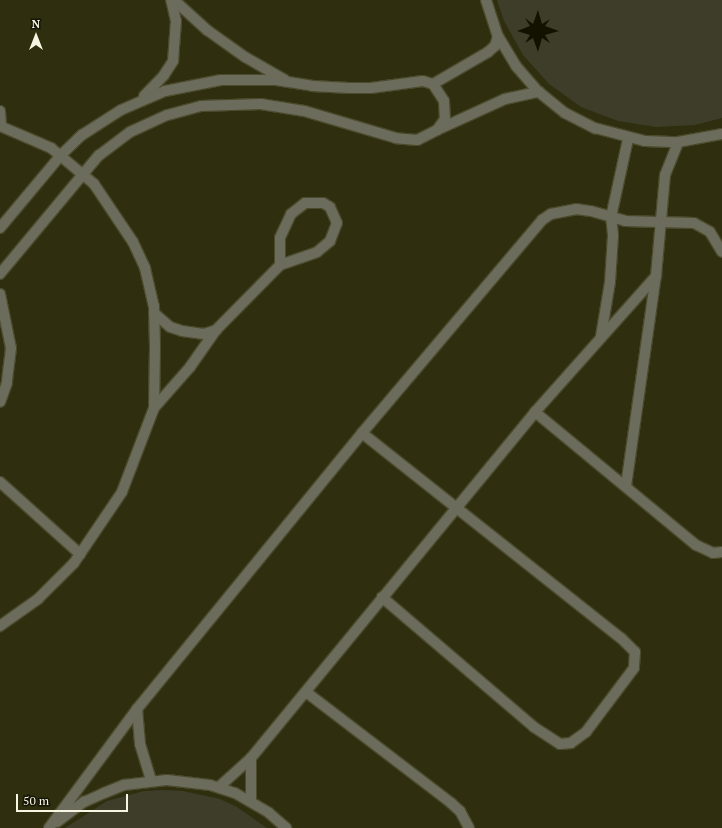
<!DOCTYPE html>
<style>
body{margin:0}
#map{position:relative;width:722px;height:828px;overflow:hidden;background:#2f2e0e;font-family:"PT Serif",serif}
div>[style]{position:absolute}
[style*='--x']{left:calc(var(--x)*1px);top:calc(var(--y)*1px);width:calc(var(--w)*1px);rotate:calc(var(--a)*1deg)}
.green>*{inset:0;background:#3d3d29}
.water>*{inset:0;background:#131200}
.roads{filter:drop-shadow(1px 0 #4b4a2c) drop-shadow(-1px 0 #4b4a2c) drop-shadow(0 1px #4b4a2c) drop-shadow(0 -1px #4b4a2c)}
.minor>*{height:10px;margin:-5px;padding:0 5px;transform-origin:5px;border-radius:5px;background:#6c6c5d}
span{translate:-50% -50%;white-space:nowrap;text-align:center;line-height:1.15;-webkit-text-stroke:3px #161508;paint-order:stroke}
.north{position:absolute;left:16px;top:16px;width:40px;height:40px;-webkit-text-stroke:3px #161508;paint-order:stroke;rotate:0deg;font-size:11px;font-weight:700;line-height:16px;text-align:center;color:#f6f6e3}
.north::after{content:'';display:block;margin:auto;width:14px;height:18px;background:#f6f6e3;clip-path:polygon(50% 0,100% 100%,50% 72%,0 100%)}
.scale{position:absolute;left:16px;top:794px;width:112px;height:18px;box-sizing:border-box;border:2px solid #f6f6e3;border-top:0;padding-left:5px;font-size:12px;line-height:14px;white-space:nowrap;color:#f6f6e3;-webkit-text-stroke:3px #161508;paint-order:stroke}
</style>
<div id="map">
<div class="green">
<div style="clip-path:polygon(497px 0,722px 0,722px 118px,695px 125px,656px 127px,618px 121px,581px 107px,549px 84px,523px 55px,504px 21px)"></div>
<div style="clip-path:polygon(163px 790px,183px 791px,220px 799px,237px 807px,267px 828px,65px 828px,107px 801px,144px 791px)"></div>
</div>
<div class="water">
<div style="clip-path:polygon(538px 10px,542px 24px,550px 19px,545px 26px,559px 31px,545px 35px,550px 43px,542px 38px,538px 52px,533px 38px,525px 43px,530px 35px,517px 31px,530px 26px,525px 18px,533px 24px)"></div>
</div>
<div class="roads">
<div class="minor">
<div style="--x:174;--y:0;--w:45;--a:42.3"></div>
<div style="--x:207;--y:30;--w:47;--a:35.4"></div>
<div style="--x:245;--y:57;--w:46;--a:29.9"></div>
<div style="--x:486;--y:0;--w:38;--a:72"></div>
<div style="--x:498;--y:36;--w:35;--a:59"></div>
<div style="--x:516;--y:66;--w:35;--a:49"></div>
<div style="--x:539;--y:92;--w:33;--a:39"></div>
<div style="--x:565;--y:113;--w:34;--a:27"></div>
<div style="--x:595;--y:128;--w:52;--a:14.6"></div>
<div style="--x:645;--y:141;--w:33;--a:2"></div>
<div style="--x:678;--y:142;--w:45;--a:-10.3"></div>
<div style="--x:433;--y:84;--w:64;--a:-30.2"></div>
<div style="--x:488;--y:52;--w:9;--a:-41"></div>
<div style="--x:495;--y:46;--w:10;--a:-73"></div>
<div style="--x:144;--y:96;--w:29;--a:-46"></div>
<div style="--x:164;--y:75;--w:17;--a:-57"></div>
<div style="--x:173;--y:61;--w:40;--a:-85.7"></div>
<div style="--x:176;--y:21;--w:22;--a:-103"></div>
<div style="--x:0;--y:111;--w:15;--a:86"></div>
<div style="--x:0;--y:126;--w:56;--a:23.3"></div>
<div style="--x:51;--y:148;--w:56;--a:39.9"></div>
<div style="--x:94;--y:184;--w:70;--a:56.1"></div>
<div style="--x:133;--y:242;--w:29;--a:65"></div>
<div style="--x:145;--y:268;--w:39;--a:77"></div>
<div style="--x:154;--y:306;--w:40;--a:88.6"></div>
<div style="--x:155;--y:346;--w:62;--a:90.9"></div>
<div style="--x:154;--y:408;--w:90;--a:110.9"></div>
<div style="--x:122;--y:492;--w:86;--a:124.1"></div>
<div style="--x:74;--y:563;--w:51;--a:135"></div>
<div style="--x:38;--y:599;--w:47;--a:144.6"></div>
<div style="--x:437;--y:130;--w:75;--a:-24.5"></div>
<div style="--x:505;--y:99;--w:35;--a:-12"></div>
<div style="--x:0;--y:228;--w:95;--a:-50.1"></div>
<div style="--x:61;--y:155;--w:29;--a:-44"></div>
<div style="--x:82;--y:135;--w:46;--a:-32.7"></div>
<div style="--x:121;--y:110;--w:48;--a:-23.4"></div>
<div style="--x:165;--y:91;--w:57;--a:-11.1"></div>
<div style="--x:221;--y:80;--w:55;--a:0"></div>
<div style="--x:276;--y:80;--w:36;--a:9"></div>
<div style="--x:312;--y:86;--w:37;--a:3"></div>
<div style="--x:349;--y:88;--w:22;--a:0"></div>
<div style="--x:371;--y:88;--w:52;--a:-7.7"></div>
<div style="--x:423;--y:81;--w:10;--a:17"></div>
<div style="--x:433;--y:84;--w:20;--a:57"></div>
<div style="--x:444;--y:101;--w:18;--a:87"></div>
<div style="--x:445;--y:119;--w:14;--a:126"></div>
<div style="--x:437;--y:130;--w:22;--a:153"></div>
<div style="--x:417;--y:140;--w:21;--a:-175"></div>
<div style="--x:396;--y:138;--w:96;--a:-163.6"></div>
<div style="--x:304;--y:111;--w:44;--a:-170.8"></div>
<div style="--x:261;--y:104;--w:60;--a:178.1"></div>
<div style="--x:201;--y:106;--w:35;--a:165"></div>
<div style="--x:167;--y:115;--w:41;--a:155.3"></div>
<div style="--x:130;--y:132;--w:39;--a:143"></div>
<div style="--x:99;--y:155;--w:155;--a:129.8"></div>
<div style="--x:0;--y:294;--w:55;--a:78.5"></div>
<div style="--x:11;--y:348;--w:35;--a:97"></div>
<div style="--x:7;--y:383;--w:20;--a:110"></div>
<div style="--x:154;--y:313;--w:21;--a:41"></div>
<div style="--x:170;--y:327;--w:13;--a:18"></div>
<div style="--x:182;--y:331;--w:22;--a:8"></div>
<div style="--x:204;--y:334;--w:13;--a:-18"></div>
<div style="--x:601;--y:336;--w:55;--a:-80.5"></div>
<div style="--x:610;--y:282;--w:47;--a:-86.3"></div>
<div style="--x:613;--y:235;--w:18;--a:-96"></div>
<div style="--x:611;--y:217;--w:80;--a:-77.7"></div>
<div style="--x:154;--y:408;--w:55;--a:-48.7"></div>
<div style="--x:190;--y:367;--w:45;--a:-54.9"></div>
<div style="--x:216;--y:330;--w:91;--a:-45.4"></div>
<div style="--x:280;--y:265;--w:39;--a:-19"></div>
<div style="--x:317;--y:252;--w:17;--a:-40"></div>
<div style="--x:330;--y:241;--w:19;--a:-69"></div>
<div style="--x:337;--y:223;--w:17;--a:-114"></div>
<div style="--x:330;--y:207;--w:8;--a:-150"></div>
<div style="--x:323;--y:203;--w:18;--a:180"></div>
<div style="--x:305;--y:203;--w:18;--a:142"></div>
<div style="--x:291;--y:214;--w:26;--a:115"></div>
<div style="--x:280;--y:238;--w:27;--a:90"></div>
<div style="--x:535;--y:412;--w:209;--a:39.6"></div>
<div style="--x:696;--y:545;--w:19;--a:25"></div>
<div style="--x:713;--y:553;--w:9;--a:-6"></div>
<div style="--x:362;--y:433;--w:330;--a:38.4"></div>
<div style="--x:621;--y:638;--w:20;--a:45"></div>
<div style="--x:635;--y:652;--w:16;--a:94"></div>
<div style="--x:634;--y:668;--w:80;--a:126.9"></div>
<div style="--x:586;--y:732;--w:19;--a:144"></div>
<div style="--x:571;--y:743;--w:11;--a:175"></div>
<div style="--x:560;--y:744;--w:31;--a:-147"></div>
<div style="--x:534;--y:727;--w:200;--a:-139.5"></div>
<div style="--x:0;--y:482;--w:108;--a:42"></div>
<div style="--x:626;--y:486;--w:212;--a:-81.9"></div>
<div style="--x:656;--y:276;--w:101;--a:-84.9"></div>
<div style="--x:665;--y:175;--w:35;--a:-68"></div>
<div style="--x:306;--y:692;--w:183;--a:37.4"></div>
<div style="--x:451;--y:803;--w:12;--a:42"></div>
<div style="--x:460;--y:811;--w:19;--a:62"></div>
<div style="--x:137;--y:709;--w:35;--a:85"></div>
<div style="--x:140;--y:744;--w:38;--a:73"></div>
<div style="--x:219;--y:787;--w:43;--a:-42.2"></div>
<div style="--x:251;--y:758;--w:448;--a:-50.6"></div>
<div style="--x:535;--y:412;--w:182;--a:-48.3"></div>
<div style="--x:251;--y:801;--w:43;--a:-90"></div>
<div style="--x:57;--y:822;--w:34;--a:-37"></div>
<div style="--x:84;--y:802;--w:22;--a:-24"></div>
<div style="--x:104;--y:793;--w:22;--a:-22"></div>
<div style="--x:124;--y:785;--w:43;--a:-6.6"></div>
<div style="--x:167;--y:780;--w:43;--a:6.6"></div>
<div style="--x:210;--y:785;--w:26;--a:18"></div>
<div style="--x:235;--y:793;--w:39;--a:30"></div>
<div style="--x:269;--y:813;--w:23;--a:41"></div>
<div style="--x:49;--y:828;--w:148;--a:-53.5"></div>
<div style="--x:137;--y:709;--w:356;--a:-50.8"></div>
<div style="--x:362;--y:433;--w:279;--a:-49.8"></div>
<div style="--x:542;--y:220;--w:11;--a:-34"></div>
<div style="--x:551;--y:214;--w:25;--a:-11"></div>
<div style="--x:576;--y:209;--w:15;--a:8"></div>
<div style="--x:591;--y:211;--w:35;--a:16"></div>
<div style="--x:625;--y:221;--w:69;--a:1.7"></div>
<div style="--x:694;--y:223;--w:18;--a:29"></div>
<div style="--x:710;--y:232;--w:23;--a:59"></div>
</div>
</div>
<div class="north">N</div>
<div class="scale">50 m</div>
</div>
